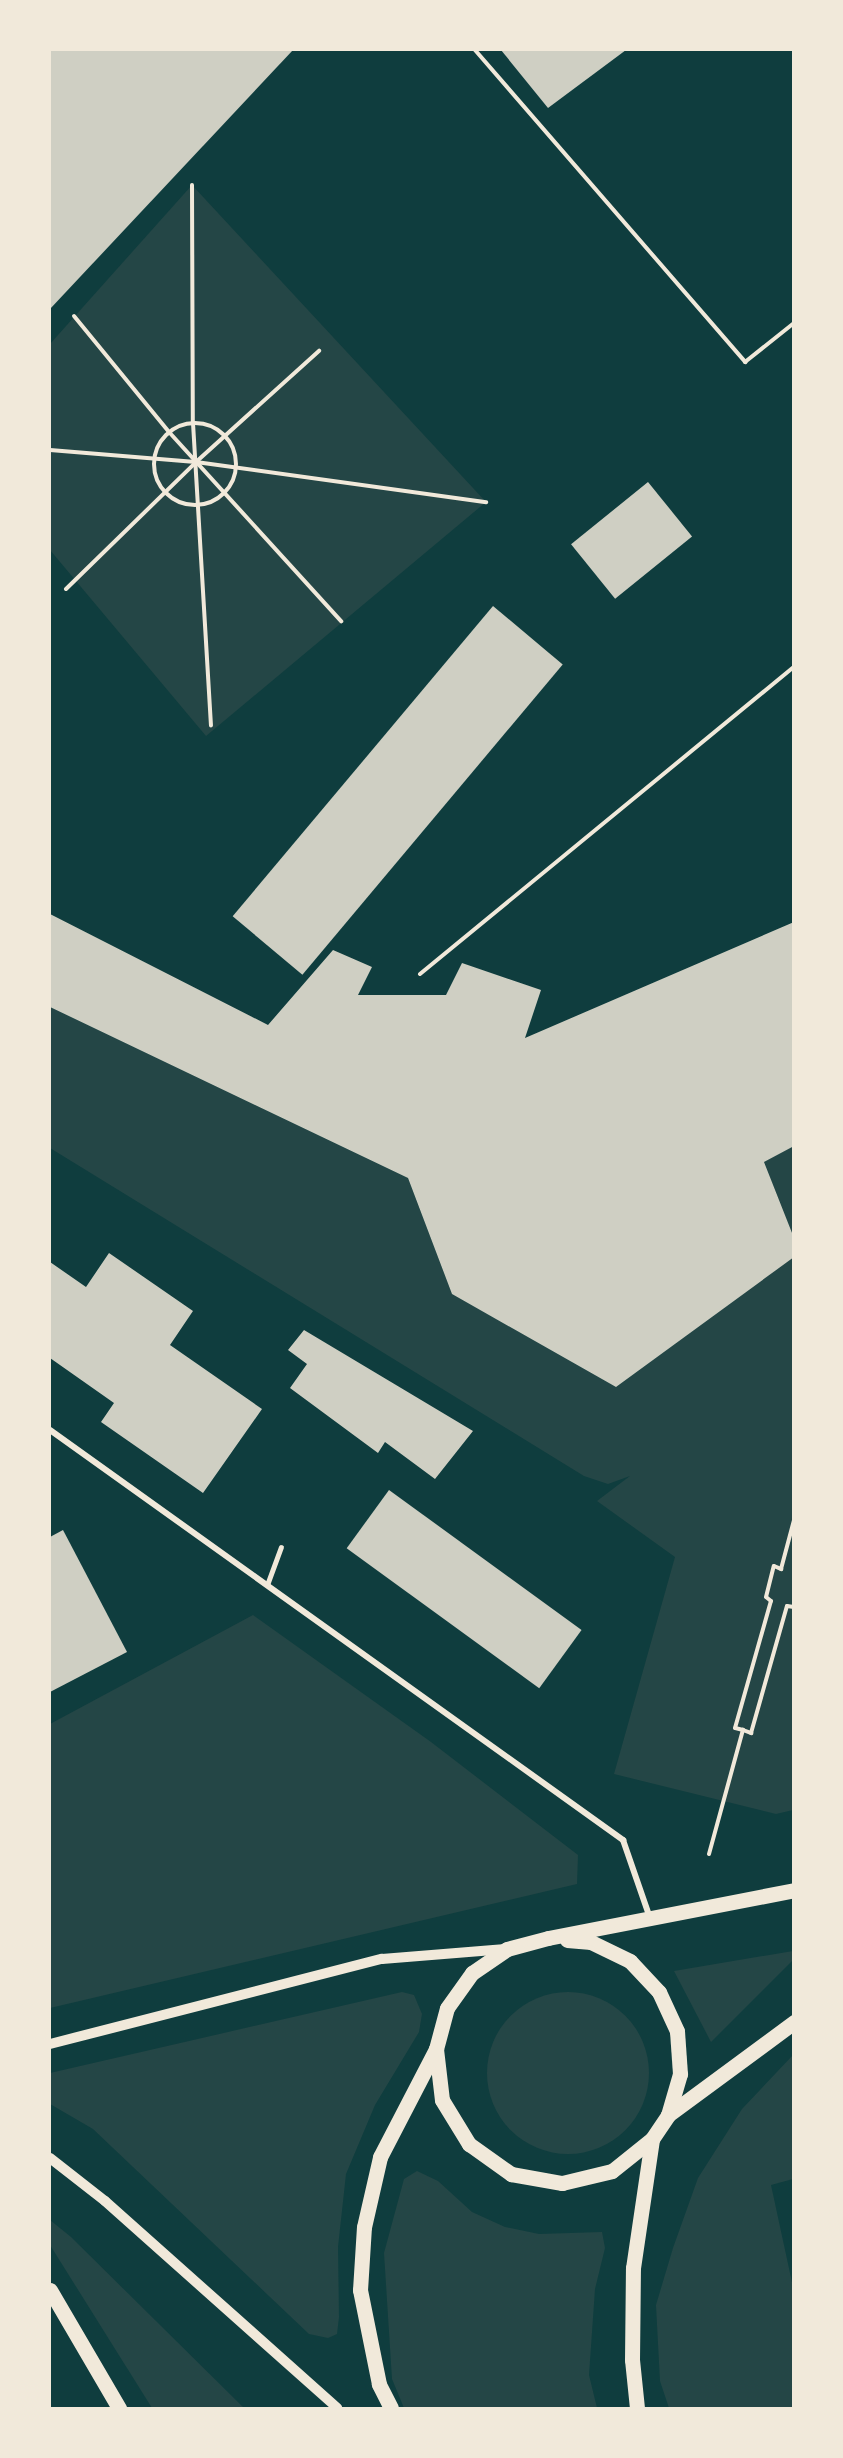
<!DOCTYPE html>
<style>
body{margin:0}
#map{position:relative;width:843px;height:2458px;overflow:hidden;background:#0f3d3e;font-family:"PT Sans Narrow",sans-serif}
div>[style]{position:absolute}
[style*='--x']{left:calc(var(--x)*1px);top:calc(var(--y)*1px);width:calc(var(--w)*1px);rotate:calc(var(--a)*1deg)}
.green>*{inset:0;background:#244646}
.round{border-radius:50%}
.building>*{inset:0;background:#cfcfc3;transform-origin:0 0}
.path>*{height:4px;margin:-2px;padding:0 2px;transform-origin:2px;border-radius:2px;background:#f1e9da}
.path>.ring{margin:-2px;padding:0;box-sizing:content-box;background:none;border:4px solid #f1e9da;border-radius:50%}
.service>*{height:4.5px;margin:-2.25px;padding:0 2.25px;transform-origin:2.25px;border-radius:2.25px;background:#f1e9da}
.minor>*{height:6px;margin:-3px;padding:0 3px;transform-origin:3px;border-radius:3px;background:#f1e9da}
.tertiary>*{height:10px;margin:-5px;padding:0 5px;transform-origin:5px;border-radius:5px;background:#f1e9da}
.primary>*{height:15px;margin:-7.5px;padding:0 7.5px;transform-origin:7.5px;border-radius:7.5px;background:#f1e9da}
span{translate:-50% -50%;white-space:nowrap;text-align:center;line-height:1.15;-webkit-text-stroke:6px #f1e9da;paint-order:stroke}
.frame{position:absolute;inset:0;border:51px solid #f1e9da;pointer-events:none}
</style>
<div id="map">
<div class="green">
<div style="clip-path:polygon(192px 185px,486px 502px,206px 736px,50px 550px,50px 344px)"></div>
<div style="clip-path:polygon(50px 1007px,408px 1178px,452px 1294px,616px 1387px,793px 1257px,793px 1810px,776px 1814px,614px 1774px,675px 1557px,597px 1501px,630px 1476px,608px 1484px,584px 1476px,50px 1148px)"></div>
<div style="clip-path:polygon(793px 1146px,793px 1238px,764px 1162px)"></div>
<div style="clip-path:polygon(253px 1615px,431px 1742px,578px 1855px,577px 1884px,50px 2008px,50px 1724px)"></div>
<div style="clip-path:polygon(793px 1951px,793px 1960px,711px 2042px,674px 1971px)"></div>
<div class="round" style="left:487px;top:1992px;width:162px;height:162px"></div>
<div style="clip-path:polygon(402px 1992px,414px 1995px,422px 2014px,419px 2032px,375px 2105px,346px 2174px,338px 2247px,339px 2317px,337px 2334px,328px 2338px,309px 2334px,93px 2129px,50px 2104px,50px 2073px)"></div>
<div style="clip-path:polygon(793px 2055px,793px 2179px,771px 2185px,793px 2287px,793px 2408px,669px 2408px,660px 2381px,656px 2305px,673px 2248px,698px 2178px,742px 2109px)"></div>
<div style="clip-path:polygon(417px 2171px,438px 2181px,472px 2212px,505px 2227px,539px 2234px,602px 2232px,605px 2248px,595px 2289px,589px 2375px,597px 2408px,404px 2408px,392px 2379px,384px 2253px,404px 2179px)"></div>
<div style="clip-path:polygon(50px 2220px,71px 2237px,244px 2408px,152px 2408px,50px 2245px)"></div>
</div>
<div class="building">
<div style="clip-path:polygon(50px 50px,293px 50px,50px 309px)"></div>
<div style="clip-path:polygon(501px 50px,626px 50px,548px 108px)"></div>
<div style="left:648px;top:482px;width:70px;height:99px;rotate:51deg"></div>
<div style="left:493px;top:606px;width:91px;height:405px;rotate:40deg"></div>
<div style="clip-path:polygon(50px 914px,268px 1025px,333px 950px,372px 967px,358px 995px,446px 995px,462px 963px,541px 990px,525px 1038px,794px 922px,794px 1146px,764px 1162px,794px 1238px,794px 1257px,616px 1387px,452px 1294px,408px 1178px,50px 1007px)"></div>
<div style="clip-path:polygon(109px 1253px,193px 1311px,170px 1345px,262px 1409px,203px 1493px,101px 1422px,114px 1403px,50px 1358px,50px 1262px,86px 1287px)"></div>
<div style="clip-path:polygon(304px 1330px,473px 1431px,435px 1479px,385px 1442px,378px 1453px,290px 1388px,307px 1364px,288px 1350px)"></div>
<div style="left:389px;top:1490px;width:238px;height:72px;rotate:36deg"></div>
<div style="clip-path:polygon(63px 1530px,127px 1652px,50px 1692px,50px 1537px)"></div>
</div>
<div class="path">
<div style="--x:475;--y:50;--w:413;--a:49.1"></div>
<div style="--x:745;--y:362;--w:63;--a:-38.5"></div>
<div style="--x:192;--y:185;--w:238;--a:89.8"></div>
<div style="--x:193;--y:423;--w:303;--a:86.6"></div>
<div style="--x:74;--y:316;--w:150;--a:50.7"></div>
<div style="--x:169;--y:432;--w:256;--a:47.7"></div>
<div class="ring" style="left:154px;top:423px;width:78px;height:78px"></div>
<div style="--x:50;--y:450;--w:146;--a:4.7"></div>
<div style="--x:196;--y:462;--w:293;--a:7.9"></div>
<div style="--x:66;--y:589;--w:182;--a:-44.3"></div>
<div style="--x:196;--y:462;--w:166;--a:-42.1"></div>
<div style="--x:420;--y:974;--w:484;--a:-39.4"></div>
<div style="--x:743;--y:1730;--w:9;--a:21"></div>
<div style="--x:751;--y:1733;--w:132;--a:-74.2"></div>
<div style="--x:787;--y:1606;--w:7;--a:8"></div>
<div style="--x:709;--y:1854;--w:129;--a:-74.7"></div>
<div style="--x:743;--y:1730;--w:8;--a:-166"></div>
<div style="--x:735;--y:1728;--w:132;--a:-74.2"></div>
<div style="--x:771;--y:1601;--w:6;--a:-141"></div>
<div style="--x:766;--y:1597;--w:32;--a:-76"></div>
<div style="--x:774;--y:1566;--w:8;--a:23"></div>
<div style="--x:781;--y:1569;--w:51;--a:-75.1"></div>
</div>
<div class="service">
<div style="--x:267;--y:1585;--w:40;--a:-69.8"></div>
</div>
<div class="minor">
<div style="--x:50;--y:1430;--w:705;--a:35.58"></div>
<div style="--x:623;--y:1840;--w:83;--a:70.9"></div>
</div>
<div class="tertiary">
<div style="--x:50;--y:2044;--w:343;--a:-14.4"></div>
<div style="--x:382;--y:1959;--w:124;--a:-4.6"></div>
<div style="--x:50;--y:2158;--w:70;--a:38"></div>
<div style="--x:105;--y:2201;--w:311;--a:41.7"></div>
</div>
<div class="primary">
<div style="--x:436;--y:2049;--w:51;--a:83.3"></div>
<div style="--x:442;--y:2100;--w:52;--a:58.5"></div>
<div style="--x:469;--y:2144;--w:52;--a:35.5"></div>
<div style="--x:511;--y:2174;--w:52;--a:10"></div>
<div style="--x:562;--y:2183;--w:51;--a:-13.5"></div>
<div style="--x:612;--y:2171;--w:51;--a:-38.7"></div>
<div style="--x:652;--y:2139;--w:29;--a:-56"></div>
<div style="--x:668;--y:2115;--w:43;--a:-73.7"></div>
<div style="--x:680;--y:2074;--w:43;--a:-94"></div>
<div style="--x:677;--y:2031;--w:43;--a:-114.8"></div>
<div style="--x:659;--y:1992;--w:42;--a:-133.1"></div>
<div style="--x:630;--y:1961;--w:43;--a:-154"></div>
<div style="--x:591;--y:1942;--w:24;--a:-175"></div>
<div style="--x:668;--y:2115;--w:157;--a:-36.4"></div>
<div style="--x:50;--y:2290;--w:137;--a:59.7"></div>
<div style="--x:391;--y:2408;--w:27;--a:-117"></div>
<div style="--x:379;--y:2384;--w:96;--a:-101.4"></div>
<div style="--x:360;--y:2290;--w:63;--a:-86.4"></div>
<div style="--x:364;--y:2227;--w:72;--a:-77.1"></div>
<div style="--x:380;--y:2157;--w:122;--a:-62.6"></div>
<div style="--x:436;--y:2049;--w:42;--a:-75"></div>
<div style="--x:447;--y:2008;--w:43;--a:-54.5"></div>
<div style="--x:472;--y:1973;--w:42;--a:-34.4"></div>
<div style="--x:507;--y:1949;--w:42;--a:-15"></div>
<div style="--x:548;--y:1938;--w:251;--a:-11"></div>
<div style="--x:637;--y:2408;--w:48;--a:-95.9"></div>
<div style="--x:632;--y:2360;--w:92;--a:-89.4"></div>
<div style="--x:633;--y:2268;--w:130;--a:-81.6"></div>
</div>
<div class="frame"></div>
</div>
